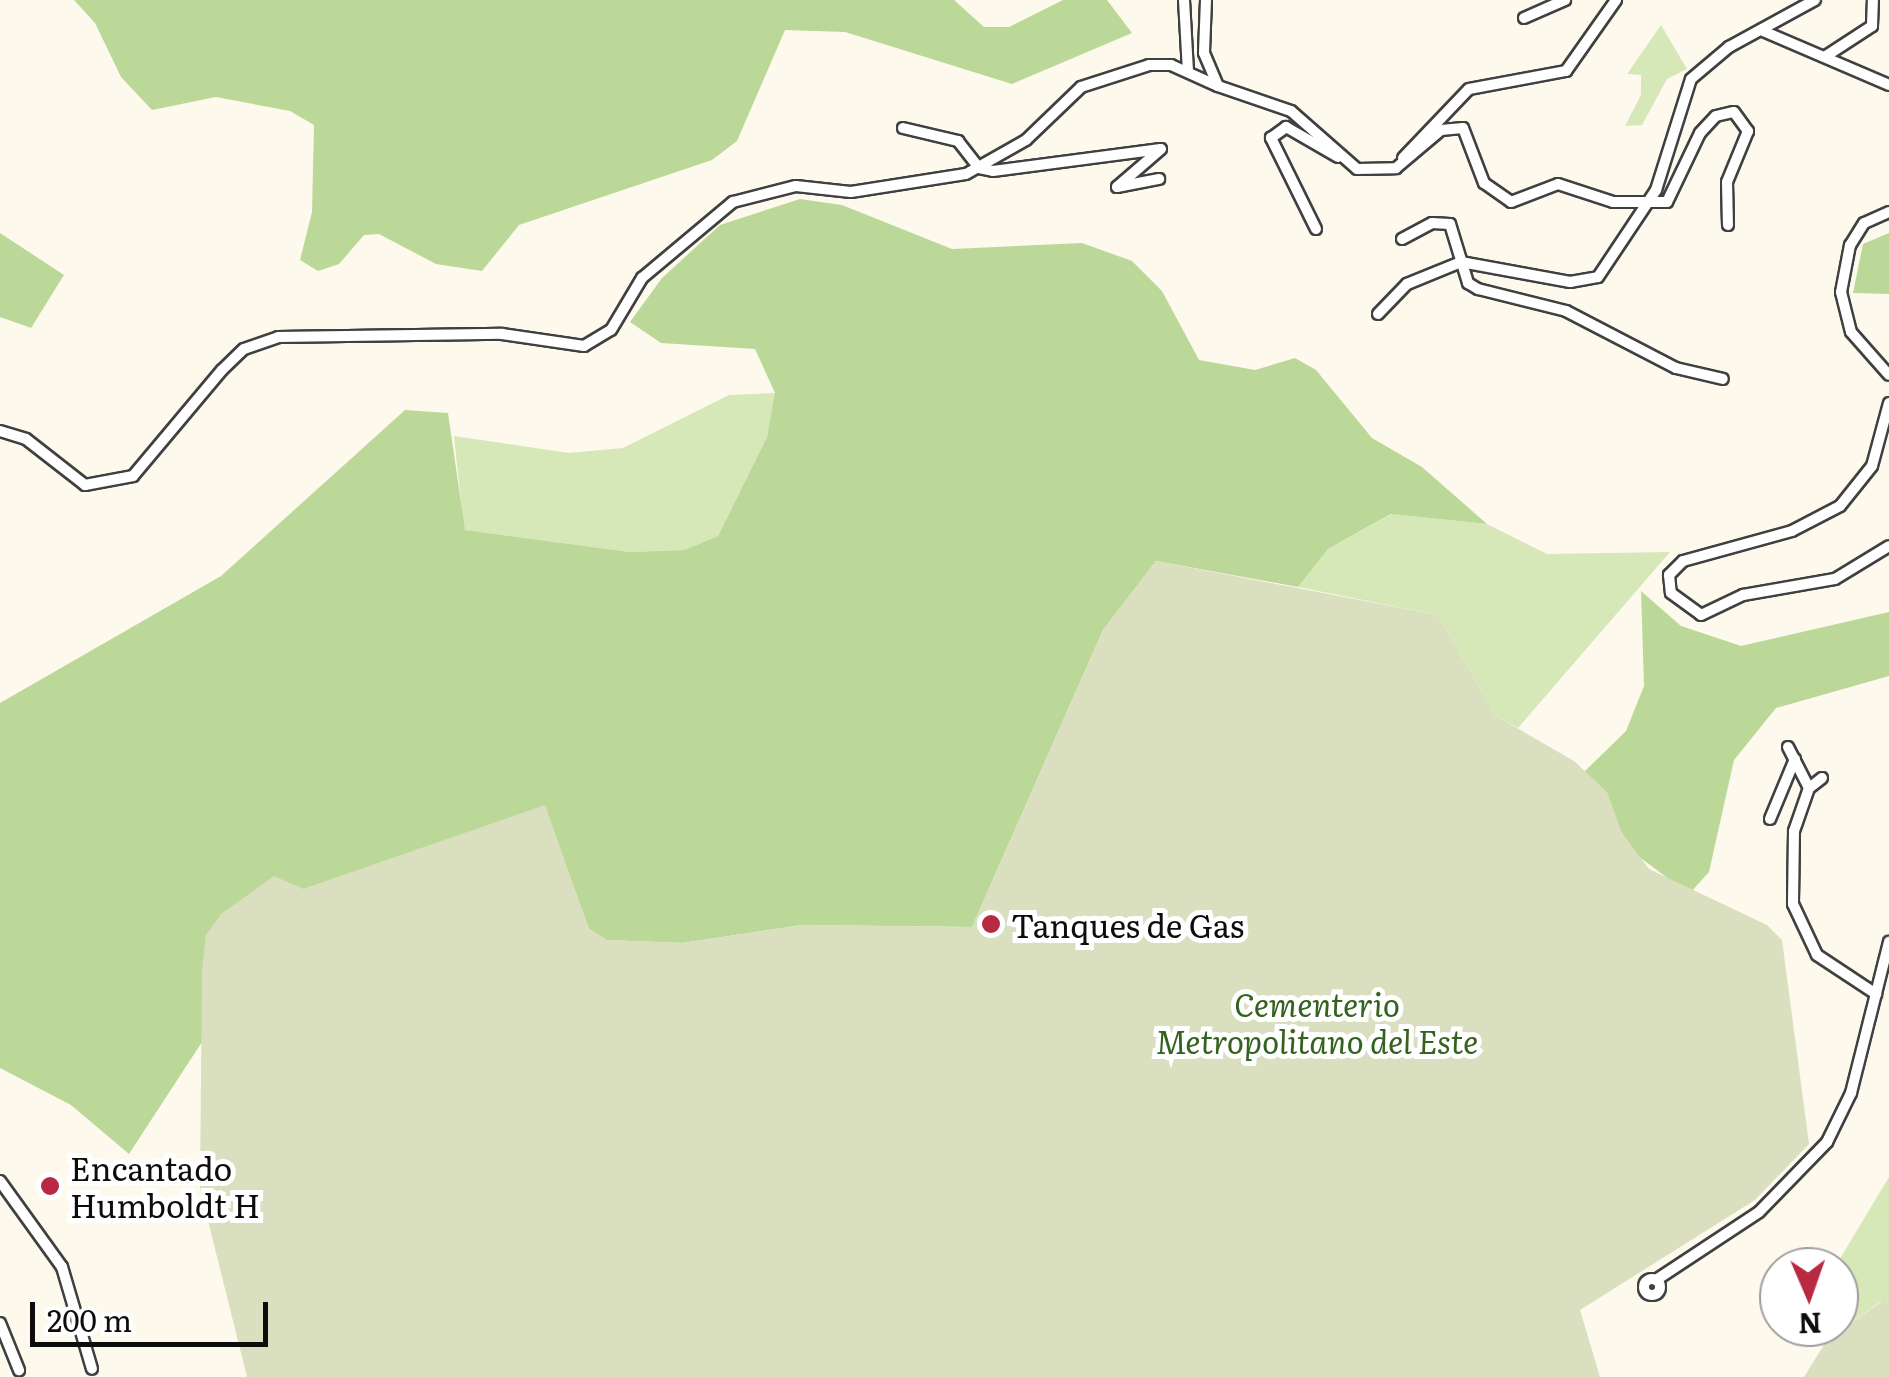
<!DOCTYPE html>
<style>
body{margin:0}
#map{position:relative;width:1889px;height:1377px;overflow:hidden;background:#fef9ed;font-family:Literata,serif}
div>[style]{position:absolute}
[style*='--x']{left:calc(var(--x)*1px);top:calc(var(--y)*1px);width:calc(var(--w)*1px);rotate:calc(var(--a)*1deg)}
.green>*{inset:0;background:#d6e7b8}
.forest>*{inset:0;background:#bcd898}
.cemetery>*{inset:0;background:#d9dfbf}
.roads{filter:drop-shadow(2px 0 #404040) drop-shadow(-2px 0 #404040) drop-shadow(0 2px #404040) drop-shadow(0 -2px #404040)}
.minor>*{height:10px;margin:-5px;padding:0 5px;transform-origin:5px;border-radius:5px;background:#fff}
.minor>.ring{margin:-5px;padding:0;box-sizing:content-box;background:none;border:10px solid #fff;border-radius:50%}
.dots>*{width:28px;height:28px;translate:-50% -50%;box-sizing:border-box;border:5px solid #fff;border-radius:50%}
span{translate:-50% -50%;white-space:nowrap;text-align:center;line-height:1.15;-webkit-text-stroke:10px #fff;paint-order:stroke}
.poi-label{font-size:32px;color:#0d0d0d}
.left{translate:0 -50%;text-align:left}
.park-label{font-size:32px;color:#35621f;font-style:italic}
.north{position:absolute;left:1759px;top:1247px;width:100px;height:100px;box-sizing:border-box;background:#fff;border:2px solid #9e9e9e;border-radius:50%;rotate:178deg;font-size:28px;font-weight:700;line-height:40px;text-align:center;color:#0d0d0d}
.north::after{content:'';display:block;margin:auto;width:35px;height:45px;background:#b82942;clip-path:polygon(50% 0,100% 100%,50% 72%,0 100%)}
.scale{position:absolute;left:30px;top:1302px;width:238px;height:45px;box-sizing:border-box;border:5px solid #0d0d0d;border-top:0;padding-left:12px;font-size:30px;line-height:35px;white-space:nowrap;color:#0d0d0d;-webkit-text-stroke:8px #fff;paint-order:stroke}
</style>
<div id="map">
<div class="green">
<div style="clip-path:polygon(1661px 25px,1687px 69px,1667px 79px,1642px 125px,1625px 126px,1641px 95px,1641px 75px,1627px 74px)"></div>
<div style="clip-path:polygon(776px 393px,767px 437px,718px 536px,684px 550px,630px 552px,464px 530px,454px 436px,569px 453px,623px 448px,729px 395px)"></div>
<div style="clip-path:polygon(1392px 514px,1487px 524px,1547px 554px,1670px 552px,1518px 728px,1496px 716px,1438px 615px,1298px 587px,1328px 549px)"></div>
<div style="clip-path:polygon(1889px 1177px,1889px 1305px,1881px 1301px,1827px 1340px,1820px 1327px,1839px 1327px,1835px 1267px)"></div>
</div>
<div class="forest">
<div style="clip-path:polygon(74px 0,954px 0,984px 27px,1009px 27px,1063px 0,1107px 0,1132px 33px,1012px 84px,845px 32px,785px 30px,737px 141px,712px 160px,519px 225px,482px 271px,436px 264px,379px 234px,364px 235px,339px 264px,318px 271px,300px 260px,312px 212px,314px 125px,290px 111px,216px 97px,152px 110px,121px 77px,95px 23px)"></div>
<div style="clip-path:polygon(800px 199px,842px 205px,952px 249px,1082px 243px,1132px 261px,1162px 291px,1199px 360px,1255px 370px,1295px 358px,1316px 370px,1372px 438px,1422px 467px,1487px 524px,1391px 514px,1328px 549px,1298px 587px,1156px 561px,1103px 630px,972px 927px,802px 925px,682px 943px,607px 940px,589px 929px,544px 806px,304px 889px,206px 935px,202px 1042px,129px 1154px,71px 1105px,0 1068px,0 703px,221px 576px,405px 410px,448px 413px,465px 530px,630px 552px,684px 550px,718px 536px,767px 437px,775px 393px,755px 349px,661px 343px,630px 322px,662px 278px,720px 225px)"></div>
<div style="clip-path:polygon(0 233px,64px 275px,31px 328px,0 317px)"></div>
<div style="clip-path:polygon(1889px 233px,1889px 294px,1853px 293px,1863px 244px)"></div>
<div style="clip-path:polygon(1641px 591px,1681px 626px,1741px 646px,1889px 612px,1889px 676px,1776px 708px,1734px 760px,1709px 872px,1689px 894px,1634px 853px,1585px 771px,1626px 731px,1644px 686px)"></div>
</div>
<div class="cemetery">
<div style="clip-path:polygon(1156px 561px,1438px 615px,1496px 716px,1574px 761px,1607px 792px,1622px 833px,1649px 869px,1767px 925px,1782px 940px,1809px 1144px,1755px 1200px,1580px 1310px,1600px 1377px,247px 1377px,200px 1189px,202px 969px,206px 935px,221px 914px,274px 876px,304px 889px,545px 805px,589px 929px,607px 940px,682px 943px,802px 925px,972px 927px,1103px 630px)"></div>
<div style="clip-path:polygon(1882px 1301px,1889px 1305px,1889px 1377px,1804px 1377px,1827px 1340px)"></div>
</div>
<div class="roads">
<div class="minor">
<div style="--x:1184;--y:0;--w:72;--a:86.8"></div>
<div style="--x:1206;--y:0;--w:53;--a:92.2"></div>
<div style="--x:1204;--y:53;--w:36;--a:67"></div>
<div style="--x:1218;--y:86;--w:77;--a:18.9"></div>
<div style="--x:1291;--y:111;--w:88;--a:41.3"></div>
<div style="--x:1357;--y:169;--w:39;--a:-1"></div>
<div style="--x:1396;--y:168;--w:59;--a:-40.2"></div>
<div style="--x:1441;--y:130;--w:22;--a:-5"></div>
<div style="--x:1463;--y:128;--w:59;--a:69.1"></div>
<div style="--x:1484;--y:183;--w:33;--a:35"></div>
<div style="--x:1511;--y:202;--w:50;--a:-21"></div>
<div style="--x:1558;--y:184;--w:58;--a:18.1"></div>
<div style="--x:1613;--y:202;--w:54;--a:0"></div>
<div style="--x:1667;--y:202;--w:76;--a:-64.4"></div>
<div style="--x:1700;--y:133;--w:23;--a:-47"></div>
<div style="--x:1716;--y:116;--w:18;--a:-13"></div>
<div style="--x:1734;--y:112;--w:24;--a:54"></div>
<div style="--x:1748;--y:131;--w:55;--a:112.4"></div>
<div style="--x:1727;--y:182;--w:43;--a:88.7"></div>
<div style="--x:1524;--y:18;--w:45;--a:-23.7"></div>
<div style="--x:1763;--y:31;--w:137;--a:23.2"></div>
<div style="--x:1826;--y:56;--w:55;--a:-33.1"></div>
<div style="--x:1872;--y:26;--w:26;--a:-88"></div>
<div style="--x:903;--y:128;--w:57;--a:13.3"></div>
<div style="--x:958;--y:141;--w:34;--a:52"></div>
<div style="--x:979;--y:168;--w:14;--a:12"></div>
<div style="--x:993;--y:171;--w:169;--a:-7.5"></div>
<div style="--x:1161;--y:149;--w:58;--a:139.2"></div>
<div style="--x:1117;--y:187;--w:43;--a:-10.8"></div>
<div style="--x:1403;--y:158;--w:95;--a:-46.3"></div>
<div style="--x:1469;--y:89;--w:99;--a:-10.5"></div>
<div style="--x:1566;--y:71;--w:87;--a:-54.8"></div>
<div style="--x:1889;--y:212;--w:27;--a:156"></div>
<div style="--x:1864;--y:223;--w:26;--a:122"></div>
<div style="--x:1850;--y:245;--w:48;--a:100.8"></div>
<div style="--x:1841;--y:292;--w:41;--a:76"></div>
<div style="--x:1851;--y:332;--w:57;--a:48.5"></div>
<div style="--x:1316;--y:229;--w:102;--a:-116.3"></div>
<div style="--x:1271;--y:138;--w:19;--a:-36"></div>
<div style="--x:1286;--y:127;--w:60;--a:30"></div>
<div style="--x:1402;--y:239;--w:34;--a:-28"></div>
<div style="--x:1432;--y:223;--w:18;--a:3"></div>
<div style="--x:1450;--y:224;--w:62;--a:73"></div>
<div style="--x:1468;--y:283;--w:12;--a:31"></div>
<div style="--x:1478;--y:289;--w:91;--a:14"></div>
<div style="--x:1566;--y:311;--w:124;--a:27.4"></div>
<div style="--x:1676;--y:368;--w:48;--a:13.2"></div>
<div style="--x:1378;--y:314;--w:42;--a:-46"></div>
<div style="--x:1407;--y:284;--w:58;--a:-22.2"></div>
<div style="--x:1461;--y:262;--w:111;--a:10.4"></div>
<div style="--x:1570;--y:282;--w:28;--a:-10"></div>
<div style="--x:1598;--y:277;--w:105;--a:-56.3"></div>
<div style="--x:1656;--y:190;--w:116;--a:-72.5"></div>
<div style="--x:1691;--y:79;--w:50;--a:-40.1"></div>
<div style="--x:1729;--y:47;--w:98;--a:-28.7"></div>
<div style="--x:1889;--y:403;--w:65;--a:105.1"></div>
<div style="--x:1872;--y:466;--w:51;--a:128.7"></div>
<div style="--x:1840;--y:506;--w:54;--a:152.5"></div>
<div style="--x:1792;--y:531;--w:113;--a:164.6"></div>
<div style="--x:1683;--y:561;--w:20;--a:135"></div>
<div style="--x:1669;--y:575;--w:18;--a:84"></div>
<div style="--x:1671;--y:593;--w:37;--a:36"></div>
<div style="--x:1701;--y:615;--w:47;--a:-25.5"></div>
<div style="--x:1743;--y:595;--w:93;--a:-9.9"></div>
<div style="--x:1835;--y:579;--w:63;--a:-31.4"></div>
<div style="--x:0;--y:431;--w:27;--a:17"></div>
<div style="--x:26;--y:439;--w:75;--a:37.9"></div>
<div style="--x:85;--y:485;--w:49;--a:-10.6"></div>
<div style="--x:133;--y:476;--w:138;--a:-50"></div>
<div style="--x:222;--y:370;--w:30;--a:-44"></div>
<div style="--x:244;--y:349;--w:36;--a:-19"></div>
<div style="--x:278;--y:337;--w:224;--a:-0.8"></div>
<div style="--x:502;--y:334;--w:83;--a:8.3"></div>
<div style="--x:584;--y:346;--w:31;--a:-31"></div>
<div style="--x:611;--y:330;--w:61;--a:-59.2"></div>
<div style="--x:642;--y:278;--w:119;--a:-39.9"></div>
<div style="--x:733;--y:202;--w:65;--a:-14.3"></div>
<div style="--x:796;--y:186;--w:55;--a:6.2"></div>
<div style="--x:851;--y:192;--w:116;--a:-8.9"></div>
<div style="--x:966;--y:174;--w:69;--a:-29.5"></div>
<div style="--x:1026;--y:140;--w:76;--a:-43.9"></div>
<div style="--x:1081;--y:87;--w:71;--a:-17.9"></div>
<div style="--x:1149;--y:65;--w:22;--a:0"></div>
<div style="--x:1171;--y:65;--w:51;--a:24.1"></div>
<div style="--x:1788;--y:747;--w:46;--a:62.9"></div>
<div style="--x:1822;--y:778;--w:16;--a:142"></div>
<div style="--x:1809;--y:788;--w:46;--a:109.2"></div>
<div style="--x:1794;--y:831;--w:73;--a:90.8"></div>
<div style="--x:1793;--y:904;--w:56;--a:64.8"></div>
<div style="--x:1817;--y:955;--w:71;--a:33.5"></div>
<div style="--x:1770;--y:819;--w:65;--a:-67.4"></div>
<div style="--x:0;--y:1181;--w:106;--a:54.2"></div>
<div style="--x:62;--y:1267;--w:106;--a:73.6"></div>
<div class="ring" style="left:1644px;top:1279px;width:6px;height:6px"></div>
<div style="--x:1656;--y:1280;--w:123;--a:-33.4"></div>
<div style="--x:1759;--y:1212;--w:98;--a:-45.8"></div>
<div style="--x:1827;--y:1142;--w:55;--a:-63.9"></div>
<div style="--x:1851;--y:1093;--w:156;--a:-75.9"></div>
<div style="--x:0;--y:1323;--w:51;--a:68"></div>
</div>
</div>
<div class="dots">
<div style="left:991px;top:924px;background:#b82942"></div>
<div style="left:50px;top:1186px;background:#b82942"></div>
</div>
<div class="poi-label">
<span class="left" style="left:1011px;top:924px">Tanques de Gas</span>
<span class="left" style="left:70px;top:1186px">Encantado<br>Humboldt H</span>
</div>
<div class="park-label">
<span style="left:1317px;top:1022px">Cementerio<br>Metropolitano del Este</span>
</div>
<div class="north">N</div>
<div class="scale">200 m</div>
</div>
